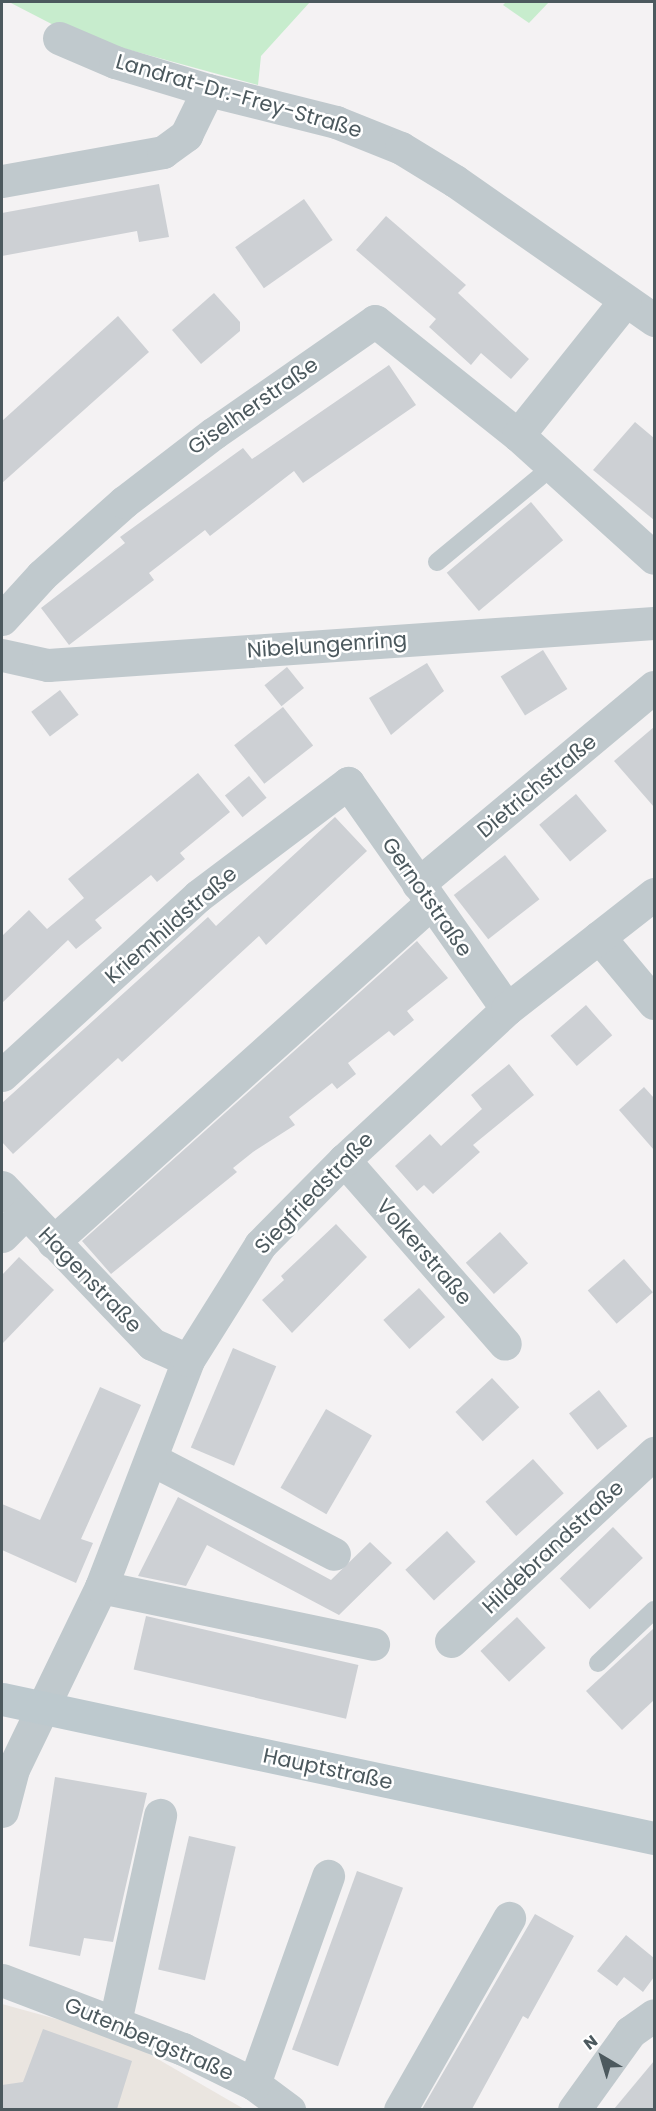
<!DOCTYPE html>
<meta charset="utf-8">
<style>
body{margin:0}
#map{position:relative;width:656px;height:2111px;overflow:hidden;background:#f4f2f3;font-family:Poppins,sans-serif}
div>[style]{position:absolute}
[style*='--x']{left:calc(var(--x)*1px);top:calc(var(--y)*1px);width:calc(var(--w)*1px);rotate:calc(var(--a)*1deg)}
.commercial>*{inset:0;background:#eae5e0}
.green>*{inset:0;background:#c7eccd}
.building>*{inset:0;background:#cdd0d4;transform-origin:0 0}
.lane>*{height:18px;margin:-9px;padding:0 9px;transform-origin:9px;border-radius:9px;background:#c0c9cd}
.street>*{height:33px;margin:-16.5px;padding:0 16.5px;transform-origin:16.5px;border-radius:16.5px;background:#c0c9cd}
.secondary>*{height:33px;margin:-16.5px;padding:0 16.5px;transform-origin:16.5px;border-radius:16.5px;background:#bdc9ce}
span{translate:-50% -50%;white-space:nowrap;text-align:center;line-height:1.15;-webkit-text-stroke:5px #fff;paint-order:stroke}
.street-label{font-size:21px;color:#4c595e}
.frame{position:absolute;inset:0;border:3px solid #4c595e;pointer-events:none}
.north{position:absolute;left:572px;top:2027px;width:60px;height:60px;-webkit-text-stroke:4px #fff;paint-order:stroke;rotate:322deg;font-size:16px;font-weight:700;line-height:24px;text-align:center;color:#4c595e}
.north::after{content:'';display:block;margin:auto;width:21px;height:27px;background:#4c595e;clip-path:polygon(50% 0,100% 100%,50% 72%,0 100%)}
</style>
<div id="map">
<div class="commercial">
<div style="clip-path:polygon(2px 2004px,118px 2036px,244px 2109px,2px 2109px)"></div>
</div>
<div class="green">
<div style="clip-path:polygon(9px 2px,310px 2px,261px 56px,258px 85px,71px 34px)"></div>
<div style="clip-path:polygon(506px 2px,549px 2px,529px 23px,503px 5px)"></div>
</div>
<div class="building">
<div style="clip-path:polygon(159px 184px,169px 237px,139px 242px,137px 231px,2px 256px,2px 213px)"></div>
<div style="left:304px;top:199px;width:50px;height:84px;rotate:55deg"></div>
<div style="clip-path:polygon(386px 216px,466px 285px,458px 293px,529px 359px,511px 379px,481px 353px,471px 365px,429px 327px,436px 319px,356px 250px)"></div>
<div style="clip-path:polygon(214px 293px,240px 322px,240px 331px,201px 364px,172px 330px)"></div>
<div style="clip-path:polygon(118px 316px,149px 352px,2px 483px,2px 421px)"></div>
<div style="clip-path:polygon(389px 365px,416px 405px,303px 483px,294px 471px,210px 536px,205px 530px,149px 573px,154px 580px,69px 645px,41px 608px,125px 543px,120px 537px,243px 448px,252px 459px)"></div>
<div style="clip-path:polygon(635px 422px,654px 438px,654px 520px,593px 470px)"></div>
<div style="left:531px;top:502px;width:50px;height:110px;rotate:50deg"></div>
<div style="left:543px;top:650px;width:46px;height:50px;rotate:58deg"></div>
<div style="clip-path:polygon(427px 663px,444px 691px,391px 735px,369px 698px)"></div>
<div style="left:287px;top:667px;width:27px;height:29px;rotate:51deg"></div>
<div style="left:60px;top:690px;width:31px;height:36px;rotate:53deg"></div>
<div style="left:283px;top:707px;width:49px;height:62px;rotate:52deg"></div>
<div style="clip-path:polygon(654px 727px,654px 807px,614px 761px)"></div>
<div style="clip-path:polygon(198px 773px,230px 812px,180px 853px,185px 859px,157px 882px,151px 875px,95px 920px,102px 928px,76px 949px,68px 940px,2px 1003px,2px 936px,29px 910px,47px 929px,65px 914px,84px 898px,68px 879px)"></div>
<div style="left:249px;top:776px;width:28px;height:31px;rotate:51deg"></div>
<div style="left:576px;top:794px;width:48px;height:48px;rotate:50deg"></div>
<div style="clip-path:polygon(335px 817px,367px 851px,266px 945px,259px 936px,122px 1062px,118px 1058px,13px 1154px,2px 1142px,2px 1103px,208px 917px,216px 926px)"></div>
<div style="left:505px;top:855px;width:56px;height:65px;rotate:52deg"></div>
<div style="clip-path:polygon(417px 941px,448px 978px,407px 1011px,414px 1020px,394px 1036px,389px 1031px,348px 1063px,356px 1074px,337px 1089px,332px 1083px,289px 1117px,295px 1125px,253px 1152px,233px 1168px,237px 1172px,111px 1274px,82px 1241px)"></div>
<div style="left:586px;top:1005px;width:40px;height:47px;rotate:49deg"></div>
<div style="clip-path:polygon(509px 1064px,534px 1095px,473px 1145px,480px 1152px,433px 1194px,424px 1185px,417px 1191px,395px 1166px,430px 1134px,441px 1146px,482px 1109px,471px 1095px)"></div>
<div style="clip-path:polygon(644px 1087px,654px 1098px,654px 1150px,619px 1110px)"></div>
<div style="clip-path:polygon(336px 1224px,367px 1257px,292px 1333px,262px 1300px,284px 1280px,281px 1276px)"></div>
<div style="left:500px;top:1232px;width:42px;height:46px;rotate:48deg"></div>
<div style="clip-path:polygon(19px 1257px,54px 1290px,2px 1344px,2px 1275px)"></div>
<div style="left:624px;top:1259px;width:44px;height:48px;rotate:49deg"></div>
<div style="left:419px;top:1288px;width:39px;height:48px;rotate:48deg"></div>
<div style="left:233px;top:1348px;width:47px;height:108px;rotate:23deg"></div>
<div style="left:492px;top:1378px;width:40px;height:50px;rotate:47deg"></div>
<div style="clip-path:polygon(100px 1387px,141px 1405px,81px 1539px,93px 1543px,76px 1583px,2px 1550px,2px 1504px,40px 1520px)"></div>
<div style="left:599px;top:1390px;width:46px;height:38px;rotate:52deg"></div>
<div style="left:326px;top:1409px;width:53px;height:91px;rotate:30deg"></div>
<div style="left:533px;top:1459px;width:46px;height:64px;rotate:48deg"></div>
<div style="clip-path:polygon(178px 1497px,331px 1580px,370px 1542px,392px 1563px,339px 1615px,207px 1545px,186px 1586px,138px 1576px)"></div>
<div style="left:613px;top:1527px;width:43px;height:74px;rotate:46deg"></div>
<div style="left:447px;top:1531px;width:42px;height:57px;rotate:47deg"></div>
<div style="left:146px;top:1616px;width:218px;height:55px;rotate:13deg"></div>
<div style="left:517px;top:1617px;width:42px;height:50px;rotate:47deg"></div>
<div style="clip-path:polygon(654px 1628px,654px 1700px,622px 1730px,586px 1691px)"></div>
<div style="clip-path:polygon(55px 1777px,147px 1793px,113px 1942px,84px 1938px,80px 1956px,29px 1946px)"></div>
<div style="left:189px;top:1836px;width:48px;height:137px;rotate:13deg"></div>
<div style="left:357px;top:1871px;width:49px;height:190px;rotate:20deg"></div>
<div style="clip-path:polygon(535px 1914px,574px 1936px,528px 2019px,523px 2016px,472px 2109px,422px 2109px)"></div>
<div style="clip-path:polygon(626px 1935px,654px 1958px,654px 1977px,643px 1992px,624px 1977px,617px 1986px,597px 1971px)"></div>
<div style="clip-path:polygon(43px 2029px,132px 2061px,117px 2109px,2px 2109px,2px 2085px,23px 2082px)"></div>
<div style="clip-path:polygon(654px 2061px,654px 2109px,614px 2109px)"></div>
</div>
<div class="lane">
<div style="--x:437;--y:562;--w:151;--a:-39.6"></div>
<div style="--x:598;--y:1663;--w:77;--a:-43.4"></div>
</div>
<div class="street">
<div style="--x:59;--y:38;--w:61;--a:23.2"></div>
<div style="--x:115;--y:62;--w:97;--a:16.8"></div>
<div style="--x:208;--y:90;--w:132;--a:14"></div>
<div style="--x:336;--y:122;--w:70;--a:21.8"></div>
<div style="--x:401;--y:148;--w:63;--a:31.4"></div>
<div style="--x:455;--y:181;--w:243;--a:34.9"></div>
<div style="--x:2;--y:181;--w:164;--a:-10.2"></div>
<div style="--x:163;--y:152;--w:29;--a:-36"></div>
<div style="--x:186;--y:135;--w:50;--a:-63.9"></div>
<div style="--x:518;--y:435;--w:171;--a:-51.4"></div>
<div style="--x:2;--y:619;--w:59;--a:-47.7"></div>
<div style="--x:42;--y:575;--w:110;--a:-41.7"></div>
<div style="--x:124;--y:502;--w:113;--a:-37.5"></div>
<div style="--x:214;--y:433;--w:196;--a:-34.8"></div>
<div style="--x:375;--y:321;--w:183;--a:38.6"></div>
<div style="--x:518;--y:435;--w:183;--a:42.1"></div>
<div style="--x:2;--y:655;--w:47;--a:12.3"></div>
<div style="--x:48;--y:665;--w:607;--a:-3.96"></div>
<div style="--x:418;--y:884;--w:307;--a:-39.9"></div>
<div style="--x:599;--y:937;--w:86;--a:50.2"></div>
<div style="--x:2;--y:1075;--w:265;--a:-42.4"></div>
<div style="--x:198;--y:896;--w:188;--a:-37"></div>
<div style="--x:348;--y:783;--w:276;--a:54.9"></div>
<div style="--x:344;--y:1160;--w:244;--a:48.8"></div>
<div style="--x:2;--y:1187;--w:217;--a:46.3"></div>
<div style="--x:152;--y:1344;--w:39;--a:24"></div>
<div style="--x:2;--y:1236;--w:33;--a:-45"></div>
<div style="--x:53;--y:1242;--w:508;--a:-41.89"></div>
<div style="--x:151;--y:1459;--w:206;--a:27.4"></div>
<div style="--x:101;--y:1587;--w:278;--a:11.8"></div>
<div style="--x:451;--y:1641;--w:277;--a:-42.8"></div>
<div style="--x:2;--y:1811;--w:43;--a:-75.3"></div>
<div style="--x:13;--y:1769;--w:202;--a:-64.2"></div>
<div style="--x:101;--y:1587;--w:243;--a:-69"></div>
<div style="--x:188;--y:1360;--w:136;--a:-57.9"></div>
<div style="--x:260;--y:1245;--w:120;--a:-45.3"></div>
<div style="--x:344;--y:1160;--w:222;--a:-42.8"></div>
<div style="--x:507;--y:1009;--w:187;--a:-38"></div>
<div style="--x:2;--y:1980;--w:194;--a:20.9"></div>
<div style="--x:183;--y:2049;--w:79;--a:26.2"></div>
<div style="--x:254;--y:2084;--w:44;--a:36.6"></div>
<div style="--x:115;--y:2022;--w:212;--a:-77.7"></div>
<div style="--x:254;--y:2084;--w:221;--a:-70.4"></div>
<div style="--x:400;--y:2110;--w:221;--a:-60.4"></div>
<div style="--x:574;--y:2110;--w:96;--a:-54.3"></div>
<div style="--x:630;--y:2032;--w:29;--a:-35"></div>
</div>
<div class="secondary">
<div style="--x:2;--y:1699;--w:667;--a:12.03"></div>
</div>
<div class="street-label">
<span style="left:239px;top:96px;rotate:16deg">Landrat-Dr.-Frey-Straße</span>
<span style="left:253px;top:406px;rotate:-35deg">Giselherstraße</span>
<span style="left:327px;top:645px;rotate:-4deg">Nibelungenring</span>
<span style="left:537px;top:786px;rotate:-40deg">Dietrichstraße</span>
<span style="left:427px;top:897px;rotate:55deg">Gernotstraße</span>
<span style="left:171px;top:925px;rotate:-41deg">Kriemhildstraße</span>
<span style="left:314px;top:1193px;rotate:-46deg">Siegfriedstraße</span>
<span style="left:424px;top:1252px;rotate:49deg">Volkerstraße</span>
<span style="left:90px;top:1280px;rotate:46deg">Hagenstraße</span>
<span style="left:553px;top:1547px;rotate:-43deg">Hildebrandstraße</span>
<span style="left:328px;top:1769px;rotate:12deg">Hauptstraße</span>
<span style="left:149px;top:2039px;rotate:23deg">Gutenbergstraße</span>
</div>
<div class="frame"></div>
<div class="north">N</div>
</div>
